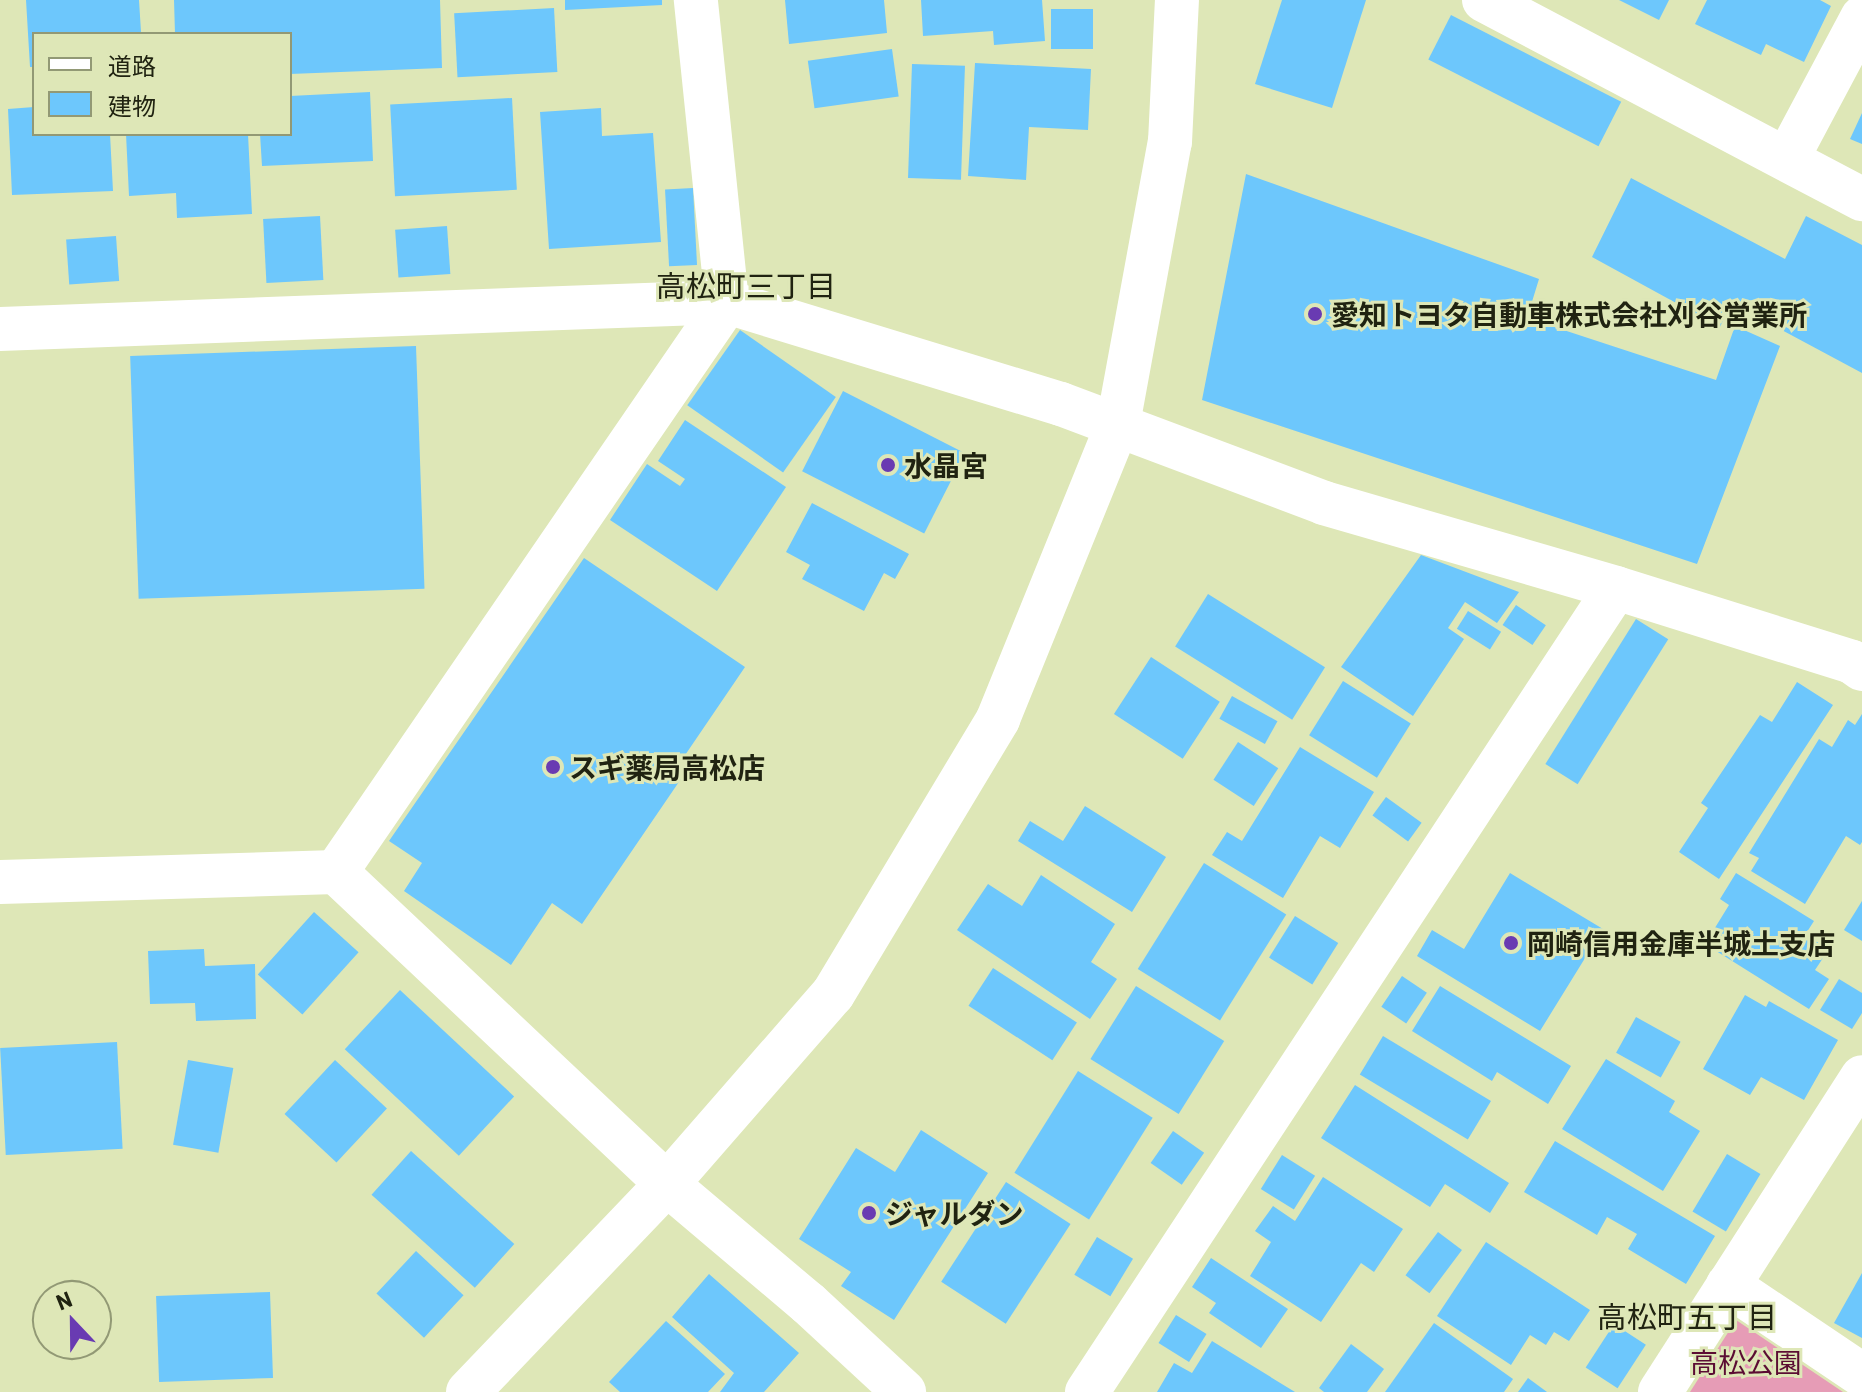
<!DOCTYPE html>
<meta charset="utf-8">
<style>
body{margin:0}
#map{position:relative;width:1862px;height:1392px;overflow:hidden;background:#dee7b7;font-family:Barlow,"Noto Sans JP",sans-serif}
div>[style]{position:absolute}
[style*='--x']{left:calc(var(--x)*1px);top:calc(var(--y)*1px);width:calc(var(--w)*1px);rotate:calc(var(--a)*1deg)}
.green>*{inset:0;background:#e69cb6}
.building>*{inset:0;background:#6dc7fc;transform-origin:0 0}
.minor>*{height:44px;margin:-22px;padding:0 22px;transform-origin:22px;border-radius:22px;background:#fff}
.tertiary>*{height:44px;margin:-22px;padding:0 22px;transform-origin:22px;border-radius:22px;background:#fff}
.dots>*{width:22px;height:22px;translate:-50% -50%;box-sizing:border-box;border:4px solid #dee7b7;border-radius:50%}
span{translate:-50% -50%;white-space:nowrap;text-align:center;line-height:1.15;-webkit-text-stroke:6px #dee7b7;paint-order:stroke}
.poi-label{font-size:28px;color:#202311;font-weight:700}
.left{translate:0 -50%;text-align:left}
.park-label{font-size:28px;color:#5b0c33}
.neighbourhood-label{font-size:30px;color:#202311}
.legend{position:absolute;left:32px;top:32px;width:260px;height:104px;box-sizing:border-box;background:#dee7b7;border:2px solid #929975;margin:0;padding:10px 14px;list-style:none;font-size:24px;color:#202311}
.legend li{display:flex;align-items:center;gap:16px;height:40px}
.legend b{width:40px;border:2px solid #929975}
.north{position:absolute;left:32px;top:1280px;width:80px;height:80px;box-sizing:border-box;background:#dee7b7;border:2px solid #929975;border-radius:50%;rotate:338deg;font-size:22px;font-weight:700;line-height:32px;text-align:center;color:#202311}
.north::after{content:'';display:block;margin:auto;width:28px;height:36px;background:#693bb2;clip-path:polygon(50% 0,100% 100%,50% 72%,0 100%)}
</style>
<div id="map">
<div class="green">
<div style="clip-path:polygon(1736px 1320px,1843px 1392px,1690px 1392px)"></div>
</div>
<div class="building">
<div style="clip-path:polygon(26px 0,139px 0,141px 32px,34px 34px,34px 67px,30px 67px)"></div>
<div style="clip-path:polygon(174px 0,440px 0,442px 68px,290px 74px,290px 34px,175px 34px)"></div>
<div style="clip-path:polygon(565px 0,662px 0,662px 5px,565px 10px)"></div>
<div style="clip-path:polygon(785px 0,884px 0,887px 33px,789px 44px)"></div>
<div style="clip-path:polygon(921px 0,1042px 0,1045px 41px,994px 45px,993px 31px,923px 36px)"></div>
<div style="clip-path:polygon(1282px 0,1366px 0,1332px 108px,1255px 84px)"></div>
<div style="clip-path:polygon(1619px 0,1669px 0,1659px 20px)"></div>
<div style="clip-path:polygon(1707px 0,1820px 0,1831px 6px,1804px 62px,1766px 44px,1761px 55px,1695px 24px)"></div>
<div style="left:554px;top:8px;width:64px;height:100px;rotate:87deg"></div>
<div style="left:1051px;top:9px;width:42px;height:40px"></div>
<div style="left:1451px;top:15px;width:191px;height:50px;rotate:27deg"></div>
<div style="left:892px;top:49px;width:48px;height:85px;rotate:82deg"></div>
<div style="clip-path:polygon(975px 63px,1091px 69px,1088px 130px,1029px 127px,1026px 180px,968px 176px)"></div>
<div style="left:912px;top:64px;width:53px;height:114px;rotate:2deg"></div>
<div style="clip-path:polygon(370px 92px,373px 161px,262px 166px,260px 134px,290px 134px,290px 96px)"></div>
<div style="left:512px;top:98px;width:92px;height:122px;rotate:87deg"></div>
<div style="clip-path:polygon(34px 107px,34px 134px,110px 134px,113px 191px,12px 195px,8px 109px)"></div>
<div style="clip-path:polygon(601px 108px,602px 136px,653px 133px,661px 242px,549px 249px,540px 112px)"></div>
<div style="clip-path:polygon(1862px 113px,1862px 144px,1850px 139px)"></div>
<div style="clip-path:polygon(126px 134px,248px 134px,252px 214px,177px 218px,176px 193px,129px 196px)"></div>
<div style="clip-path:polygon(1246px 174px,1539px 279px,1527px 318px,1716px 380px,1735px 326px,1780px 346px,1697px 564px,1202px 400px)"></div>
<div style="clip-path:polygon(1631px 178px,1785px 259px,1806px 216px,1862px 245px,1862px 373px,1731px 303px,1720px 327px,1592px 257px)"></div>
<div style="left:693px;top:188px;width:77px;height:28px;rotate:87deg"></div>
<div style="left:320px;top:216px;width:64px;height:57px;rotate:87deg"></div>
<div style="left:447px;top:226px;width:48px;height:52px;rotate:86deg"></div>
<div style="left:116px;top:236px;width:45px;height:50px;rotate:86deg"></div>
<div style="left:740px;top:330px;width:117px;height:92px;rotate:35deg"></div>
<div style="left:416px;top:346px;width:243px;height:286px;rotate:88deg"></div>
<div style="left:843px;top:391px;width:137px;height:90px;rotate:27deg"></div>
<div style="clip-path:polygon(685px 420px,786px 487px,717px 591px,610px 520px,647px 464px,680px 486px,685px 479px,658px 461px)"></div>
<div style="clip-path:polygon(812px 503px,909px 554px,895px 579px,884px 573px,864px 611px,802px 579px,810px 565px,786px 552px)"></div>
<div style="clip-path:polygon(1421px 555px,1519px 592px,1497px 623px,1465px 602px,1448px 628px,1464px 639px,1413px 716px,1341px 667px)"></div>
<div style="clip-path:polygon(584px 558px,745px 667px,677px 767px,685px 773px,582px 924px,552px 903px,511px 965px,404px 891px,422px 863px,389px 841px)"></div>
<div style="left:1208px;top:594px;width:138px;height:62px;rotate:32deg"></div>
<div style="left:1516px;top:605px;width:36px;height:24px;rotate:34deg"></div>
<div style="left:1468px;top:611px;width:39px;height:21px;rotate:32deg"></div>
<div style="left:1636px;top:619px;width:38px;height:171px;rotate:32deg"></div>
<div style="left:1151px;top:657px;width:82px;height:68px;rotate:33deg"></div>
<div style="left:1343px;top:681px;width:80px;height:64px;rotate:32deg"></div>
<div style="clip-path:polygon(1797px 682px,1833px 705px,1719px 879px,1679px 852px,1708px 808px,1701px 803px,1760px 715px,1772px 722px)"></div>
<div style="left:1232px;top:696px;width:52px;height:26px;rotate:29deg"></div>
<div style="clip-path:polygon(1862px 714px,1862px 842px,1860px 845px,1846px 836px,1805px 904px,1751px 871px,1759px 858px,1749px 853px,1819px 739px,1832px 747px,1848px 720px,1855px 725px)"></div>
<div style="left:1238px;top:742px;width:48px;height:45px;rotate:33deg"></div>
<div style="clip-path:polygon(1300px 747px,1374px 792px,1340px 848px,1320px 836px,1283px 898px,1212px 855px,1227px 832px,1242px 841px)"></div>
<div style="left:1386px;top:797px;width:44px;height:23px;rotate:36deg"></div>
<div style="clip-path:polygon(1085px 806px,1166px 857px,1132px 912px,1018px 841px,1030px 821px,1063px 841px)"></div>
<div style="left:1204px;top:863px;width:97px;height:125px;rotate:32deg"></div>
<div style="clip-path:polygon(1510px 873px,1603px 929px,1540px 1031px,1417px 956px,1432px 930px,1464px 949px)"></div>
<div style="clip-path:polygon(1736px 873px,1814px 921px,1805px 935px,1829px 949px,1815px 970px,1829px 979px,1809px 1009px,1705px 944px,1729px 905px,1720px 899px)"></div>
<div style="clip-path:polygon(1041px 875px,1115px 924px,1091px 962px,1117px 979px,1090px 1019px,957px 930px,988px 884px,1022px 906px)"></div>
<div style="clip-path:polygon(1862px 901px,1862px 941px,1844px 930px)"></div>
<div style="left:314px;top:912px;width:60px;height:84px;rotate:42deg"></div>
<div style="left:1295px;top:916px;width:51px;height:49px;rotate:32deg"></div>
<div style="clip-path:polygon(204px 949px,205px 966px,255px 964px,256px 1019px,196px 1021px,195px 1003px,150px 1004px,148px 951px)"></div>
<div style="left:993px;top:968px;width:100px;height:45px;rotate:33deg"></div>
<div style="left:1402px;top:976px;width:30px;height:37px;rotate:34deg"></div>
<div style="clip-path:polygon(1839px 979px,1862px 993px,1862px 1013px,1852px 1029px,1820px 1010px)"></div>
<div style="left:1136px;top:986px;width:104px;height:86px;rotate:32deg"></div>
<div style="clip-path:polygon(1440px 986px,1571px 1066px,1548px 1104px,1497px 1072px,1492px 1081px,1412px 1031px)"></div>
<div style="left:400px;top:990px;width:156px;height:81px;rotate:43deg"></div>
<div style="clip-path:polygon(1745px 995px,1766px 1007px,1769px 1001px,1838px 1040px,1804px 1100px,1761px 1077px,1750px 1095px,1703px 1069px)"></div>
<div style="left:1636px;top:1017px;width:51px;height:41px;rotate:29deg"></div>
<div style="left:1383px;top:1036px;width:126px;height:45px;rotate:31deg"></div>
<div style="left:117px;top:1042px;width:107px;height:117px;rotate:87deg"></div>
<div style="clip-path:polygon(1606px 1059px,1675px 1101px,1669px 1112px,1700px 1131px,1663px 1191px,1562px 1129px)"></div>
<div style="left:188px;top:1060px;width:46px;height:86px;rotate:10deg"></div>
<div style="left:335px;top:1060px;width:71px;height:74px;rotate:43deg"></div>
<div style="left:1078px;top:1071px;width:88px;height:120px;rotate:32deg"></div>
<div style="clip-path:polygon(1355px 1085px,1509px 1183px,1490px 1213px,1445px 1184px,1430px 1207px,1321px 1138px)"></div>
<div style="clip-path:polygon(921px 1130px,988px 1173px,894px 1320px,841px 1286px,851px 1272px,799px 1239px,856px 1148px,895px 1172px)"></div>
<div style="left:1173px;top:1131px;width:38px;height:39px;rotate:35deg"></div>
<div style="clip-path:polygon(1555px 1141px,1715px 1236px,1686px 1284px,1628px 1249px,1637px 1234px,1607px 1217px,1597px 1235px,1524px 1192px)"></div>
<div style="left:411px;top:1151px;width:139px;height:59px;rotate:42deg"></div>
<div style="left:1727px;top:1154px;width:39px;height:67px;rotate:31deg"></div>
<div style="left:1282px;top:1155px;width:39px;height:40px;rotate:32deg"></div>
<div style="clip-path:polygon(1323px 1177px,1403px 1229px,1374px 1272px,1361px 1263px,1321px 1322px,1250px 1276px,1271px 1242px,1255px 1231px,1273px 1206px,1295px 1221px)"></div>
<div style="left:1006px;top:1182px;width:77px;height:119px;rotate:33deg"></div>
<div style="left:1438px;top:1232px;width:30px;height:54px;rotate:37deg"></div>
<div style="left:1097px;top:1237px;width:42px;height:44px;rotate:31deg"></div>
<div style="clip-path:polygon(1486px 1242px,1590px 1310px,1569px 1341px,1554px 1332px,1546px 1345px,1530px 1335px,1511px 1365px,1437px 1316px)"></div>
<div style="left:416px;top:1251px;width:65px;height:58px;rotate:43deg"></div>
<div style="clip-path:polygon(1211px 1258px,1288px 1309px,1261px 1348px,1209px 1313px,1216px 1303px,1192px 1287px)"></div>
<div style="clip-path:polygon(1862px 1273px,1862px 1338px,1834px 1323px)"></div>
<div style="clip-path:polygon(709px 1274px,799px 1353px,764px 1392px,720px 1392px,734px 1373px,672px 1317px)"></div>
<div style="left:270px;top:1292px;width:86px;height:114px;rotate:88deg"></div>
<div style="left:1176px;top:1315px;width:36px;height:33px;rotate:32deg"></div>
<div style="clip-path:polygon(666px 1321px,725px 1374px,708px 1392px,620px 1392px,609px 1382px)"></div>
<div style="clip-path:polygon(1434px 1323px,1513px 1379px,1504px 1392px,1385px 1392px)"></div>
<div style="left:1614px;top:1324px;width:38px;height:52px;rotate:33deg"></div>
<div style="clip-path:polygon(1212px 1341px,1295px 1392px,1157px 1392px,1174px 1363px,1192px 1373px)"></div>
<div style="clip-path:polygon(1351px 1344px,1384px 1369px,1367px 1392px,1324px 1392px,1319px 1388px)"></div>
<div style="clip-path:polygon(1528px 1378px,1547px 1392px,1518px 1392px)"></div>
</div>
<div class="minor">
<div style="--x:1484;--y:0;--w:427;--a:27.8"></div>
<div style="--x:1787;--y:159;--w:160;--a:-62"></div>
<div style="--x:0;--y:329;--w:728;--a:-2.13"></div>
<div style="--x:727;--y:302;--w:349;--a:17"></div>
<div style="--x:1061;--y:404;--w:281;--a:20.6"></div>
<div style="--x:1324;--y:503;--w:304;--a:16.2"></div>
<div style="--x:1616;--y:588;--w:247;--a:17.4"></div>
<div style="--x:1852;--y:662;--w:12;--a:35"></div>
<div style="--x:336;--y:872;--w:691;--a:-55.55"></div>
<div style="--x:727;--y:302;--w:304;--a:-95.9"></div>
<div style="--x:0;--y:882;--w:336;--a:-1.7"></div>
<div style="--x:336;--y:872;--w:455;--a:43.3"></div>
<div style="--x:667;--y:1184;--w:185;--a:40.2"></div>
<div style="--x:808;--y:1303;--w:131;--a:42.8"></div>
<div style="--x:1728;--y:1285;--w:161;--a:33.9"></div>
<div style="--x:1087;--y:1392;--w:962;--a:-56.66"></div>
<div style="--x:1660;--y:1392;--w:374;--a:-57.3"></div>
</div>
<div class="tertiary">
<div style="--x:468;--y:1392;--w:288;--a:-46.3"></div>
<div style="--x:667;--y:1184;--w:252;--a:-48.9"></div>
<div style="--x:833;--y:994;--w:321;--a:-59"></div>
<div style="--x:998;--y:719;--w:318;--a:-67.9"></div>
<div style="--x:1118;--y:424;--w:287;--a:-79.6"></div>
<div style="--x:1170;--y:142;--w:142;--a:-87.2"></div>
</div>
<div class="dots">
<div style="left:1315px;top:314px;background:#693bb2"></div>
<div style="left:888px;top:465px;background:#693bb2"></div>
<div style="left:553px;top:767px;background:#693bb2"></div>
<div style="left:1511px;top:943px;background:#693bb2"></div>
<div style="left:869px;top:1213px;background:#693bb2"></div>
</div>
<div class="poi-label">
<span class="left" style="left:1331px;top:314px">愛知トヨタ自動車株式会社刈谷営業所</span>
<span class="left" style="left:904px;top:465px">水晶宮</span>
<span class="left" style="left:569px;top:767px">スギ薬局高松店</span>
<span class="left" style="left:1527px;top:943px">岡崎信用金庫半城土支店</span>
<span class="left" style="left:885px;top:1213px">ジャルダン</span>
</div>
<div class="park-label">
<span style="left:1746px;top:1362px">高松公園</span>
</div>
<div class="neighbourhood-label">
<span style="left:746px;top:285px">高松町三丁目</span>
<span style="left:1687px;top:1316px">高松町五丁目</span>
</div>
<ul class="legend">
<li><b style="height:10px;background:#fff"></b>道路</li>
<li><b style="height:22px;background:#6dc7fc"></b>建物</li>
</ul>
<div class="north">N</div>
</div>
